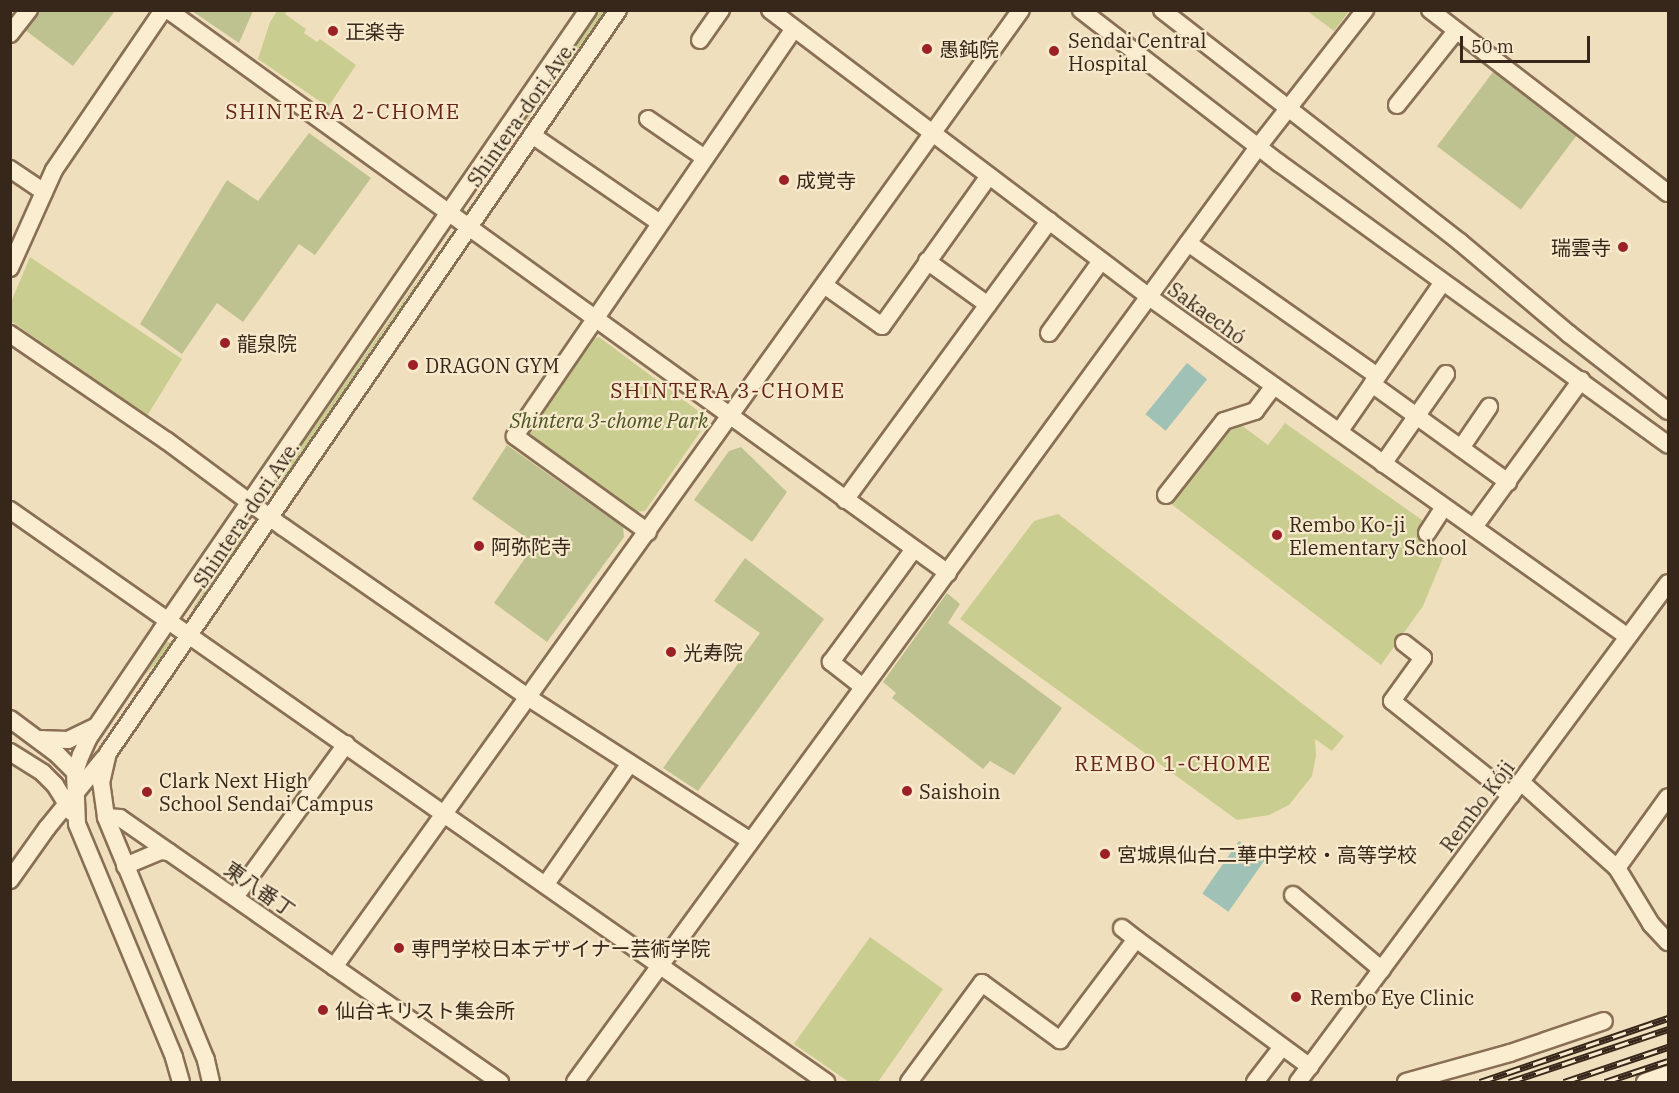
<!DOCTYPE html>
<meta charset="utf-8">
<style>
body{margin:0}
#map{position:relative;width:1679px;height:1093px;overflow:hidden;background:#f0dfbc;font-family:"IBM Plex Serif","Noto Sans JP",serif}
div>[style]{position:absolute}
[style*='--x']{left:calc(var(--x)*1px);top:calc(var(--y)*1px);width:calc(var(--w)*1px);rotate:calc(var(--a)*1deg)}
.green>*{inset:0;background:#c9ce90}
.cemetery>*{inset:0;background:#bec290;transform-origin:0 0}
.water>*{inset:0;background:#a0c1b6;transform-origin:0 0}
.roads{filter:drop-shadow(2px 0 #896f55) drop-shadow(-2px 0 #896f55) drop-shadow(0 2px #896f55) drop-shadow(0 -2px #896f55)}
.minor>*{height:16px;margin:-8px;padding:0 8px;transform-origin:8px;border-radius:8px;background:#fbedd0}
.rail>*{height:7px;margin-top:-3.5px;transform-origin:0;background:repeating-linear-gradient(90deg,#f7e9cc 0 14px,#37271b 0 28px);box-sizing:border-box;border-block:2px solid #37271b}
.dots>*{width:16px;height:16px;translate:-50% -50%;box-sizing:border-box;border:3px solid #f7e9cc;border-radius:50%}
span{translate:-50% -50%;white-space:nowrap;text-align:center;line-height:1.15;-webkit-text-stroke:4.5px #f7e9cc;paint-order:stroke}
.poi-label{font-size:20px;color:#37271b}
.left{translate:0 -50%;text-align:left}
.right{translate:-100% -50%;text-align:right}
.street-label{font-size:20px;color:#37271b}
.park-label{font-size:20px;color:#495520;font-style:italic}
.neighbourhood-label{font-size:21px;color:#662517;letter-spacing:1.5px}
.frame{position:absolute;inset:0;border:12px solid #37271b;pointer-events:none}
.scale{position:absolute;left:1460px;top:36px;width:130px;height:27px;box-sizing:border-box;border:3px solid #37271b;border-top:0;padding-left:8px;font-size:18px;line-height:21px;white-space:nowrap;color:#37271b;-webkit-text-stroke:4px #f7e9cc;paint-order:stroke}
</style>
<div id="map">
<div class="green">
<div style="clip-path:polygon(277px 11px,287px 11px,285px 14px,306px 29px,304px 33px,317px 42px,320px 39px,356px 65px,328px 107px,258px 59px,270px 22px)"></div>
<div style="clip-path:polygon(599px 11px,605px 12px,473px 195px,473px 194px)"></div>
<div style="clip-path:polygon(1307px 11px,1349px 11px,1334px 31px)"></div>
<div style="clip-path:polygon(441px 247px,276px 491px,272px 492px,271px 488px)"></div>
<div style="clip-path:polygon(30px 257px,182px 359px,147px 416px,11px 321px,11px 302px)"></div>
<div style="clip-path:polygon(599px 337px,701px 413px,703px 428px,645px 511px,634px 512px,531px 439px,529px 428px,587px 341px)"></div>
<div style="clip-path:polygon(1233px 419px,1268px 445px,1285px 423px,1436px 530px,1429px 544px,1443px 558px,1423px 606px,1381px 665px,1170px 503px)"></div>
<div style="clip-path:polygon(1058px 514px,1344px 736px,1332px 751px,1315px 739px,1316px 756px,1312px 776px,1289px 805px,1269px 815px,1237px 820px,960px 619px,1034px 521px)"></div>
<div style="clip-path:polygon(247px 525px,250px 528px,196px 608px,192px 609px)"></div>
<div style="clip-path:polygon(166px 642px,170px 642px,170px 645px,163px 657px,144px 676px,113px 722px)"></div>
<div style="clip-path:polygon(870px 937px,943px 989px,878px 1082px,849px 1082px,794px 1044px)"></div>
</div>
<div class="cemetery">
<div style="clip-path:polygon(40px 10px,115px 10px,115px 11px,73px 66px,25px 30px)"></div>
<div style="clip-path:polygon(192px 11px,253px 10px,253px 11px,239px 43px)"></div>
<div style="left:1493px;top:72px;width:105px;height:93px;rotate:37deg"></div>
<div style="clip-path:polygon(309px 133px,371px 178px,315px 255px,299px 244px,243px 322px,217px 303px,182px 354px,140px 324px,227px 180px,258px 201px)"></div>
<div style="clip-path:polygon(507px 445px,623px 527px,624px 537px,547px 642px,494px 603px,535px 544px,472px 499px)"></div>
<div style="clip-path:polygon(741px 447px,787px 492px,752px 542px,694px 500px,729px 451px)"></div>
<div style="clip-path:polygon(745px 558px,824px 619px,698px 791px,663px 768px,760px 633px,714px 601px)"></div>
<div style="clip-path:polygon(947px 593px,960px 604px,948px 623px,1062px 708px,1014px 775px,990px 761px,983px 769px,892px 698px,896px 693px,883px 682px)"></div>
</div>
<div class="water">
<div style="left:1187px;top:363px;width:26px;height:66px;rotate:39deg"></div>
<div style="left:1239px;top:841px;width:32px;height:64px;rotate:35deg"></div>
</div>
<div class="roads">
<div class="minor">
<div style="--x:168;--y:10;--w:962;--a:35.82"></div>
<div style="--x:770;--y:10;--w:475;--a:37.1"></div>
<div style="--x:1149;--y:297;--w:587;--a:35.37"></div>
<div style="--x:1081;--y:10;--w:250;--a:37.7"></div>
<div style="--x:1279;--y:163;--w:480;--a:35.9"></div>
<div style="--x:1162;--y:10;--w:378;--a:37.9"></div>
<div style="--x:1460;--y:242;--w:143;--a:40.2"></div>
<div style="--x:1569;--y:334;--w:125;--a:37.9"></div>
<div style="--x:1430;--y:10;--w:300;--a:37.6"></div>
<div style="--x:10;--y:34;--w:31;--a:-52"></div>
<div style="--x:700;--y:40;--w:37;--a:-55"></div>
<div style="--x:1397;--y:105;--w:95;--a:-51.4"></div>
<div style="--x:648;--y:119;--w:69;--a:34.4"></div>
<div style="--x:532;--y:135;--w:155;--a:34.5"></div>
<div style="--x:10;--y:169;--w:41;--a:34.1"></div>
<div style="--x:1188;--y:243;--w:231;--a:35.1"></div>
<div style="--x:927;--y:261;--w:75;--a:35.8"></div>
<div style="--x:10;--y:268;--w:107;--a:-65.8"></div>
<div style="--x:54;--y:170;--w:194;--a:-55.7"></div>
<div style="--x:824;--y:285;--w:71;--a:35.3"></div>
<div style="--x:882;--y:326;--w:184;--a:-54.5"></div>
<div style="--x:1049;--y:333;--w:89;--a:-54.2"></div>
<div style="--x:10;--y:334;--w:190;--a:34.3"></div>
<div style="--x:167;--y:441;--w:144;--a:36.6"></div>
<div style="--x:283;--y:527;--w:300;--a:34.8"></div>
<div style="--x:529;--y:698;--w:262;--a:32.8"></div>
<div style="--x:1372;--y:384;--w:168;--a:35.8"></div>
<div style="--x:1339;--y:432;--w:181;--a:-55.3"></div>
<div style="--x:1461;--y:448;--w:50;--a:-55.7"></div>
<div style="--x:1383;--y:464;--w:110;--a:-55"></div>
<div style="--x:1166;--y:495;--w:94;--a:-51.9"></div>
<div style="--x:1224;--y:421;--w:33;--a:-18"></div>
<div style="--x:1255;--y:411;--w:31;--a:-53"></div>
<div style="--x:845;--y:500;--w:346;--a:-53.8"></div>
<div style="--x:10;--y:510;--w:997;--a:35.03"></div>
<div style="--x:1474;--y:527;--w:182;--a:-53.9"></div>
<div style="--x:648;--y:532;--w:164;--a:-144.2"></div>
<div style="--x:515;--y:436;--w:493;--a:-55.6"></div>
<div style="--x:1427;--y:533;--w:31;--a:-57"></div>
<div style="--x:1404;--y:643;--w:24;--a:38"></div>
<div style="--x:1423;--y:658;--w:53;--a:125.8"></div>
<div style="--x:1392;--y:701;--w:152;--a:38.6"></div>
<div style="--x:863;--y:687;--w:41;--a:-142"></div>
<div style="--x:831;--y:662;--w:140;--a:-53.7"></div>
<div style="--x:10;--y:719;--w:59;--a:36.7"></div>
<div style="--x:57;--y:754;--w:34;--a:45"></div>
<div style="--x:39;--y:739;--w:29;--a:2"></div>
<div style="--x:68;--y:740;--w:30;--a:-26"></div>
<div style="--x:10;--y:752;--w:39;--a:32"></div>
<div style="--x:43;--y:773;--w:17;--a:45"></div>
<div style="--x:55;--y:785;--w:32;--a:58"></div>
<div style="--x:1521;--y:782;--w:129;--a:41.9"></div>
<div style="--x:1617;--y:868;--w:66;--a:58.7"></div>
<div style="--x:1651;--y:924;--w:25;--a:47"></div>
<div style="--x:106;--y:817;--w:14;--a:4"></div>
<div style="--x:120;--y:818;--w:463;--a:34.8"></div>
<div style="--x:125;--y:866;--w:39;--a:-23"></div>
<div style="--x:161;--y:851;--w:8;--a:7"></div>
<div style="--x:1617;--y:868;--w:87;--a:-54.3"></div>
<div style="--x:10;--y:880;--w:64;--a:-54.6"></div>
<div style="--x:47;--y:828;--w:90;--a:-50.8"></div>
<div style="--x:546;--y:884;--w:147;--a:-55.2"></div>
<div style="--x:1293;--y:895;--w:116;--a:40.1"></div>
<div style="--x:235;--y:897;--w:189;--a:-54"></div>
<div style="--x:1122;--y:928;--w:18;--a:38"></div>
<div style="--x:334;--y:967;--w:1178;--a:-54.33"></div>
<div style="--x:181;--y:1082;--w:26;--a:-106"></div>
<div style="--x:174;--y:1057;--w:252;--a:-112.6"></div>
<div style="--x:77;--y:824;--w:52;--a:-92.2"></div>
<div style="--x:75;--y:772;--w:18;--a:-71"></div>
<div style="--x:81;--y:755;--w:17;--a:-66"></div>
<div style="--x:88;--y:739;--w:130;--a:-55.9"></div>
<div style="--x:161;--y:631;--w:754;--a:-55.49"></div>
<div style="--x:211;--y:1082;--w:23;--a:-103"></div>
<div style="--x:206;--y:1060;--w:263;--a:-112.4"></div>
<div style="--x:106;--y:817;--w:34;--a:-98"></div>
<div style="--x:101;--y:783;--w:31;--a:-77"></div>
<div style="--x:108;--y:753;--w:901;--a:-55.53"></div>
<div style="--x:575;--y:1082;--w:1158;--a:-53.85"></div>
<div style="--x:1258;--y:147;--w:174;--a:-52"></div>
<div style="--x:909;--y:1082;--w:123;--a:-53.6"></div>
<div style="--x:982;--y:983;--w:97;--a:36.2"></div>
<div style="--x:1060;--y:1040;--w:126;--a:-53"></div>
<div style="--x:1136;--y:939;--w:216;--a:36.3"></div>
<div style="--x:1255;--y:1082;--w:44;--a:-52.4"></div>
<div style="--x:1298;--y:1082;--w:621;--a:-53.44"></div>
<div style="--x:1406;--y:1082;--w:108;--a:-15.6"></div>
<div style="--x:1510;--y:1053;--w:99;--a:-18.8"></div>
<div style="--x:1645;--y:1082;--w:24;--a:-19"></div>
</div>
</div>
<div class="rail">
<div style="--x:1480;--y:1082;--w:199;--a:-18.8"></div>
<div style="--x:1509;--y:1082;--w:168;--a:-18.4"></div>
<div style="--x:1564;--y:1082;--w:110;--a:-18.6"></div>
<div style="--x:1605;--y:1082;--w:66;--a:-18.4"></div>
</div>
<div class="dots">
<div style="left:333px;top:31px;background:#9b2126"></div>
<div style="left:927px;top:49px;background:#9b2126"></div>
<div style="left:1054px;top:51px;background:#9b2126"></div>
<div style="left:784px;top:180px;background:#9b2126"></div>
<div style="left:1623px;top:247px;background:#9b2126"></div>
<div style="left:225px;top:343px;background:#9b2126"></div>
<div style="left:413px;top:365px;background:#9b2126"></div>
<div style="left:1277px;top:535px;background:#9b2126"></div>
<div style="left:479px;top:546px;background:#9b2126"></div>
<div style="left:671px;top:652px;background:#9b2126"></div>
<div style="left:907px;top:791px;background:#9b2126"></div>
<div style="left:147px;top:792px;background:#9b2126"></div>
<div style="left:1105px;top:854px;background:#9b2126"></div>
<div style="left:399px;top:948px;background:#9b2126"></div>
<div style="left:1296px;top:997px;background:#9b2126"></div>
<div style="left:323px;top:1010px;background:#9b2126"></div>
</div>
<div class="poi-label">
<span class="left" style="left:345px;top:31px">正楽寺</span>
<span class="left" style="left:1068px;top:52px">Sendai Central<br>Hospital</span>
<span class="left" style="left:939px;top:49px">愚鈍院</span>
<span class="left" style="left:796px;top:180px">成覚寺</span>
<span class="right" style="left:1611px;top:247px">瑞雲寺</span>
<span class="left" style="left:237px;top:343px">龍泉院</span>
<span class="left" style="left:425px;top:365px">DRAGON GYM</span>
<span class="left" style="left:1289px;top:536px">Rembo Ko-ji<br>Elementary School</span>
<span class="left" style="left:491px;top:546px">阿弥陀寺</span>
<span class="left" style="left:683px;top:652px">光寿院</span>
<span class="left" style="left:159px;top:792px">Clark Next High<br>School Sendai Campus</span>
<span class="left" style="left:919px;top:791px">Saishoin</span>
<span class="left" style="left:1117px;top:854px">宮城県仙台二華中学校・高等学校</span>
<span class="left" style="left:411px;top:948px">専門学校日本デザイナー芸術学院</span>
<span class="left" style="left:1310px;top:997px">Rembo Eye Clinic</span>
<span class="left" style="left:335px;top:1010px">仙台キリスト集会所</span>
</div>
<div class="street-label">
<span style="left:521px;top:114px;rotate:-55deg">Shintera-dori Ave.</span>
<span style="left:1207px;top:313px;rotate:36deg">Sakaechó</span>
<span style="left:246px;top:514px;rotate:-56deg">Shintera-dori Ave.</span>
<span style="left:1477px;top:806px;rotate:-53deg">Rembo Kóji</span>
<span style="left:260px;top:889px;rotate:35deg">東八番丁</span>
</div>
<div class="park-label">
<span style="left:609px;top:420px">Shintera 3-chome Park</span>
</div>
<div class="neighbourhood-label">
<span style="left:343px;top:111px">SHINTERA 2-CHOME</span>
<span style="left:728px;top:390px">SHINTERA 3-CHOME</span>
<span style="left:1173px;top:763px">REMBO 1-CHOME</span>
</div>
<div class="frame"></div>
<div class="scale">50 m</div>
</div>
